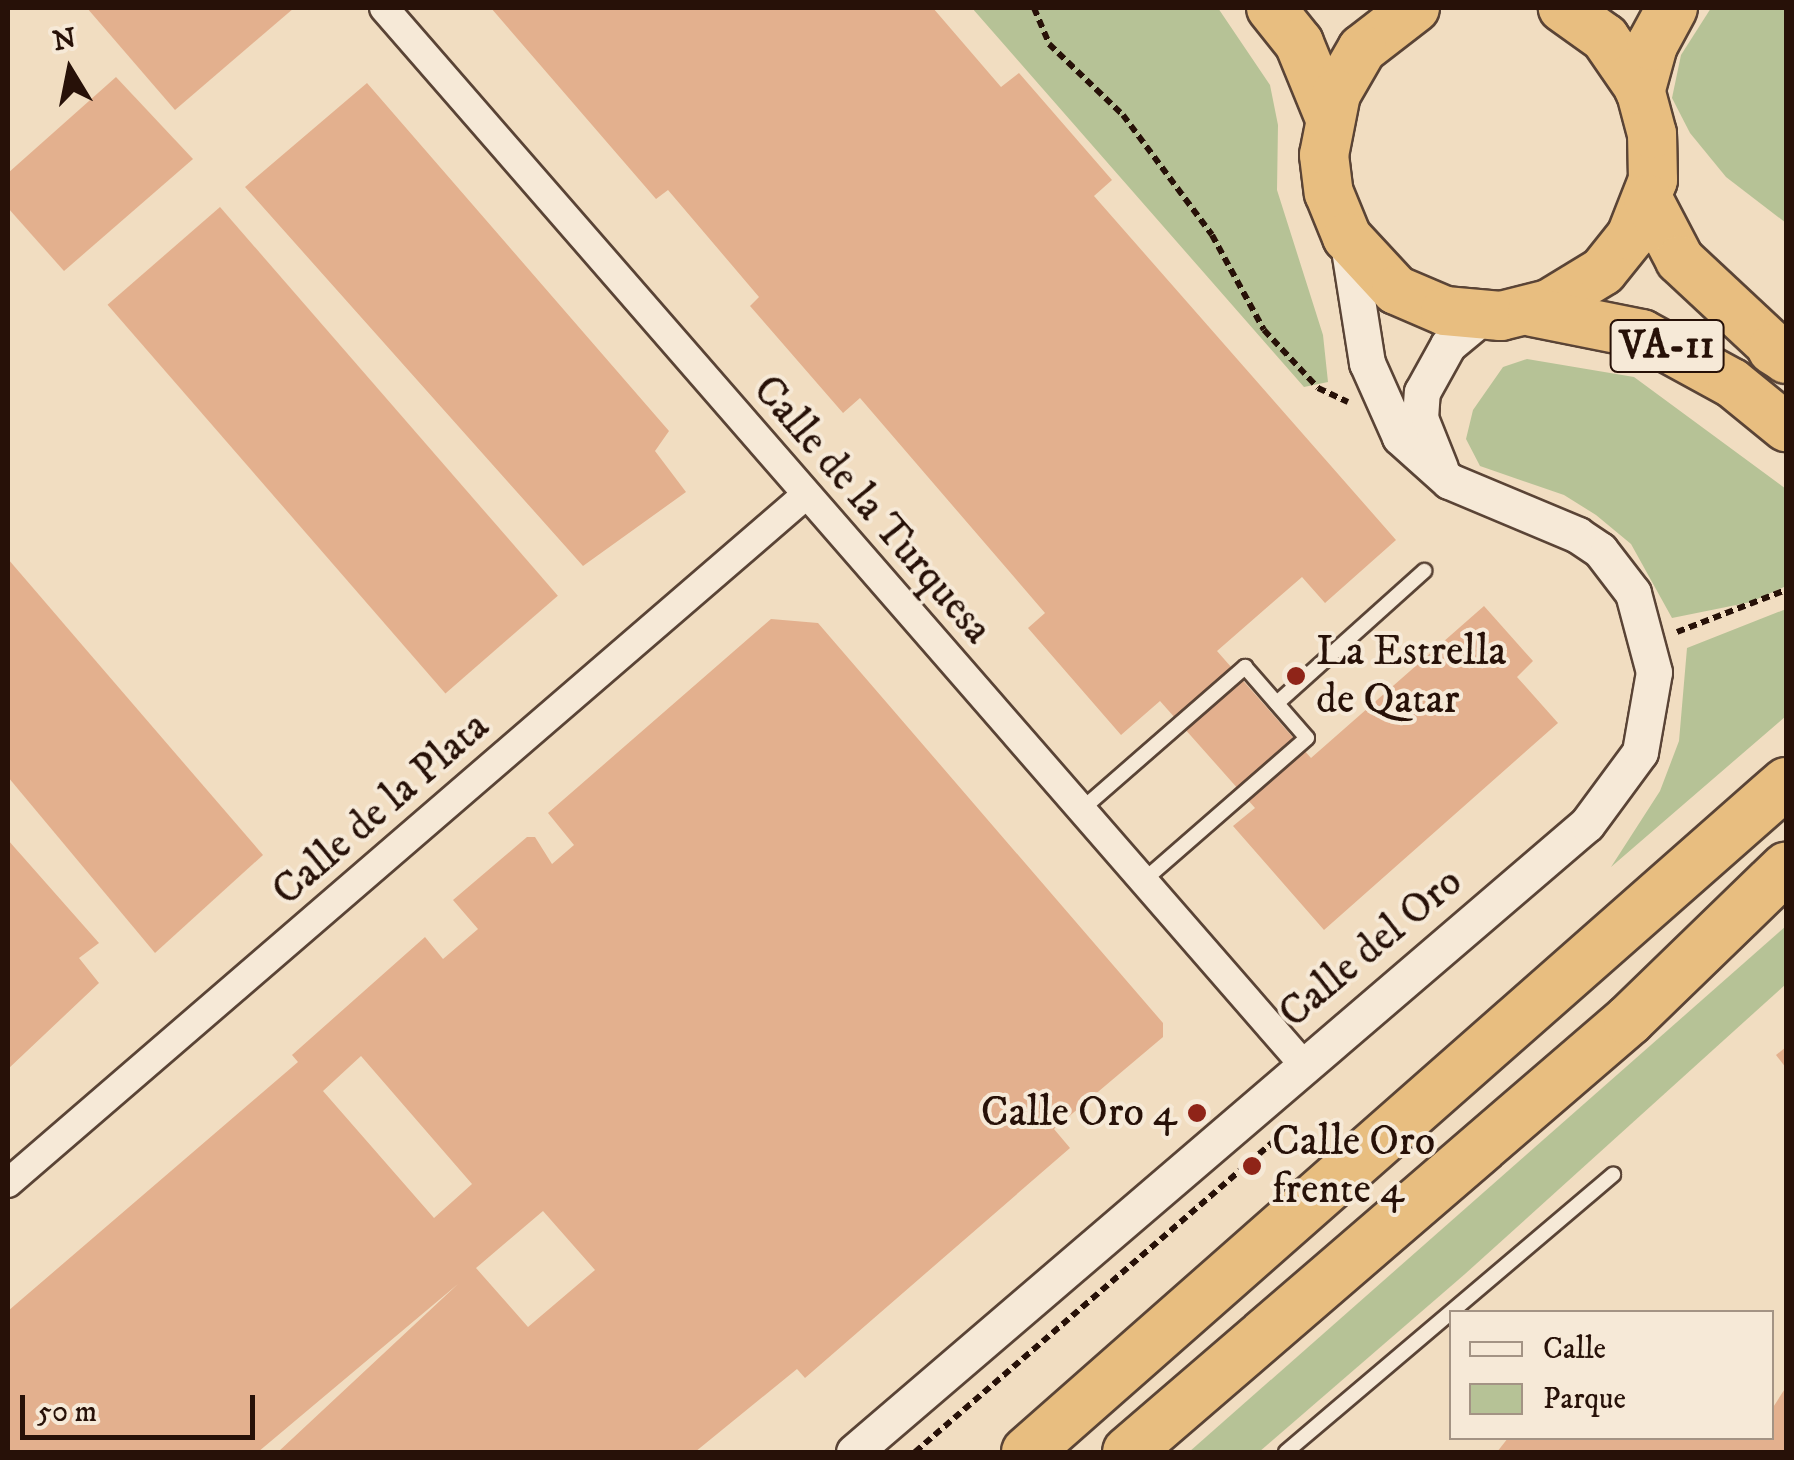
<!DOCTYPE html>
<style>
body{margin:0}
#map{position:relative;width:1794px;height:1460px;overflow:hidden;background:#f1ddc1;font-family:"IM FELL DW Pica",serif}
div>[style]{position:absolute}
[style*='--x']{left:calc(var(--x)*1px);top:calc(var(--y)*1px);width:calc(var(--w)*1px);rotate:calc(var(--a)*1deg)}
.green>*{inset:0;background:#b6c296}
.building>*{inset:0;background:#e3b08e;transform-origin:0 0}
.path>*{height:6px;margin-top:-3px;transform-origin:0;background:repeating-linear-gradient(90deg,#271108 0 8px,transparent 0 13px)}
.roads{filter:drop-shadow(2px 0 #5a4436) drop-shadow(-2px 0 #5a4436) drop-shadow(0 2px #5a4436) drop-shadow(0 -2px #5a4436)}
.service>*{height:14px;margin:-7px;padding:0 7px;transform-origin:7px;border-radius:7px;background:#f6e9d7}
.minor>*{height:28px;margin:-14px;padding:0 14px;transform-origin:14px;border-radius:14px;background:#f6e9d7}
.tertiary>*{height:35px;margin:-17.5px;padding:0 17.5px;transform-origin:17.5px;border-radius:17.5px;background:#f6e9d7}
.trunk>*{height:48px;margin:-24px;padding:0 24px;transform-origin:24px;border-radius:24px;background:#e8be80}
.motorway>*{height:50px;margin:-25px;padding:0 25px;transform-origin:25px;border-radius:25px;background:#e8be80}
.dots>*{width:28px;height:28px;translate:-50% -50%;box-sizing:border-box;border:5px solid #f6e9d7;border-radius:50%}
span{translate:-50% -50%;white-space:nowrap;text-align:center;line-height:1.15;-webkit-text-stroke:8px #f6e9d7;paint-order:stroke}
.shield-label span{padding:2px 8px;background:#f6e9d7;border:2px solid;border-radius:8px;-webkit-text-stroke-width:0}
.shield-label{font-size:40px;color:#271108;font-weight:700}
.street-label{font-size:42px;color:#271108}
.poi-label{font-size:42px;color:#271108}
.left{translate:0 -50%;text-align:left}
.right{translate:-100% -50%;text-align:right}
.frame{position:absolute;inset:0;border:10px solid #271108;pointer-events:none}
.legend{position:absolute;left:1449px;top:1310px;width:325px;height:130px;box-sizing:border-box;background:#f6e9d7;border:2px solid #a39384;margin:0;padding:12px 18px;list-style:none;font-size:30px;color:#271108}
.legend li{display:flex;align-items:center;gap:20px;height:50px}
.legend b{width:50px;border:2px solid #a39384}
.north{position:absolute;left:20px;top:20px;width:100px;height:100px;-webkit-text-stroke:8px #f6e9d7;paint-order:stroke;rotate:350deg;font-size:28px;font-weight:700;line-height:40px;text-align:center;color:#271108}
.north::after{content:'';display:block;margin:auto;width:35px;height:45px;background:#271108;clip-path:polygon(50% 0,100% 100%,50% 72%,0 100%)}
.scale{position:absolute;left:20px;top:1395px;width:235px;height:45px;box-sizing:border-box;border:5px solid #271108;border-top:0;padding-left:12px;font-size:30px;line-height:35px;white-space:nowrap;color:#271108;-webkit-text-stroke:8px #f6e9d7;paint-order:stroke}
</style>
<div id="map">
<div class="green">
<div style="clip-path:polygon(972px 8px,1218px 8px,1270px 85px,1278px 125px,1277px 190px,1323px 335px,1328px 382px,1304px 387px)"></div>
<div style="clip-path:polygon(1711px 8px,1786px 8px,1786px 223px,1726px 177px,1690px 133px,1672px 98px,1681px 55px)"></div>
<div style="clip-path:polygon(1527px 359px,1634px 377px,1786px 489px,1786px 586px,1751px 602px,1672px 618px,1631px 544px,1596px 515px,1564px 495px,1480px 466px,1466px 439px,1473px 410px,1503px 367px)"></div>
<div style="clip-path:polygon(1786px 609px,1786px 716px,1611px 867px,1660px 791px,1679px 741px,1687px 648px)"></div>
<div style="clip-path:polygon(1786px 926px,1786px 984px,1465px 1274px,1259px 1452px,1189px 1452px)"></div>
</div>
<div class="building">
<div style="clip-path:polygon(87px 8px,294px 8px,175px 110px)"></div>
<div style="clip-path:polygon(491px 8px,933px 8px,1001px 87px,1019px 73px,1112px 180px,1094px 196px,1396px 540px,1325px 603px,1302px 577px,1217px 651px,1311px 758px,1484px 606px,1533px 661px,1517px 677px,1558px 723px,1324px 930px,1233px 826px,1255px 808px,1160px 701px,1121px 735px,1028px 628px,1045px 613px,860px 398px,843px 413px,750px 306px,759px 297px,668px 190px,656px 199px)"></div>
<div style="clip-path:polygon(116px 77px,193px 159px,64px 271px,8px 208px,8px 173px)"></div>
<div style="clip-path:polygon(367px 83px,669px 431px,655px 451px,686px 492px,583px 566px,245px 187px)"></div>
<div style="left:220px;top:207px;width:515px;height:149px;rotate:49deg"></div>
<div style="clip-path:polygon(8px 559px,263px 855px,155px 953px,8px 777px)"></div>
<div style="clip-path:polygon(evenodd,771px 619px,818px 623px,1163px 1023px,1163px 1037px,1054px 1129px,1070px 1148px,805px 1378px,797px 1369px,695px 1452px,278px 1452px,458px 1284px,258px 1452px,8px 1452px,8px 1311px,298px 1062px,292px 1055px,425px 937px,443px 959px,478px 929px,453px 900px,527px 837px,535px 837px,552px 864px,574px 845px,548px 813px,771px 619px,361px 1056px,472px 1184px,434px 1218px,323px 1091px,361px 1056px,771px 619px,543px 1211px,595px 1270px,528px 1327px,476px 1268px,543px 1211px)"></div>
<div style="clip-path:polygon(8px 840px,99px 943px,79px 958px,99px 983px,8px 1069px)"></div>
<div style="clip-path:polygon(1786px 1047px,1786px 1068px,1776px 1055px)"></div>
<div style="clip-path:polygon(1786px 1387px,1786px 1452px,1497px 1452px,1508px 1438px,1772px 1438px,1772px 1409px)"></div>
</div>
<div class="path">
<div style="--x:1034;--y:8;--w:39;--a:67"></div>
<div style="--x:1049;--y:44;--w:103;--a:43.8"></div>
<div style="--x:1123;--y:115;--w:149;--a:53.4"></div>
<div style="--x:1212;--y:235;--w:108;--a:61.3"></div>
<div style="--x:1264;--y:330;--w:79;--a:47"></div>
<div style="--x:1318;--y:388;--w:33;--a:25"></div>
<div style="--x:1677;--y:632;--w:117;--a:-21.1"></div>
<div style="--x:915;--y:1452;--w:479;--a:-40.9"></div>
</div>
<div class="roads">
<div class="service">
<div style="--x:1277;--y:703;--w:198;--a:-41.9"></div>
<div style="--x:1081;--y:810;--w:218;--a:-41.1"></div>
<div style="--x:1245;--y:667;--w:94;--a:48.9"></div>
<div style="--x:1307;--y:738;--w:218;--a:138.9"></div>
<div style="--x:1286;--y:1452;--w:429;--a:-40.3"></div>
</div>
<div class="minor">
<div style="--x:384;--y:8;--w:1400;--a:48.97"></div>
<div style="--x:8;--y:1183;--w:1054;--a:-40.77"></div>
</div>
<div class="tertiary">
<div style="--x:1440;--y:468;--w:54;--a:-111.8"></div>
<div style="--x:1420;--y:418;--w:26;--a:-86"></div>
<div style="--x:1422;--y:392;--w:54;--a:-61"></div>
<div style="--x:1448;--y:345;--w:45;--a:-39.6"></div>
<div style="--x:854;--y:1452;--w:965;--a:-40.59"></div>
<div style="--x:1587;--y:824;--w:89;--a:-53.6"></div>
<div style="--x:1640;--y:752;--w:81;--a:-80.1"></div>
<div style="--x:1654;--y:672;--w:82;--a:-104.9"></div>
<div style="--x:1633;--y:593;--w:54;--a:-127.5"></div>
<div style="--x:1600;--y:550;--w:27;--a:-146"></div>
<div style="--x:1578;--y:535;--w:140;--a:-157.3"></div>
<div style="--x:1449;--y:481;--w:66;--a:-138.1"></div>
<div style="--x:1400;--y:437;--w:81;--a:-114"></div>
<div style="--x:1367;--y:363;--w:128;--a:-99"></div>
</div>
<div class="trunk">
<div style="--x:1271;--y:8;--w:45;--a:51.3"></div>
<div style="--x:1299;--y:43;--w:79;--a:67.7"></div>
<div style="--x:1415;--y:8;--w:67;--a:142.3"></div>
<div style="--x:1362;--y:49;--w:52;--a:120"></div>
<div style="--x:1336;--y:94;--w:62;--a:101.1"></div>
<div style="--x:1324;--y:155;--w:38;--a:83"></div>
<div style="--x:1329;--y:193;--w:48;--a:67.8"></div>
<div style="--x:1347;--y:237;--w:72;--a:47.2"></div>
<div style="--x:1396;--y:290;--w:53;--a:23.2"></div>
<div style="--x:1445;--y:311;--w:56;--a:5.1"></div>
<div style="--x:1501;--y:316;--w:49;--a:-14"></div>
<div style="--x:1549;--y:304;--w:63;--a:-31.4"></div>
<div style="--x:1603;--y:271;--w:45;--a:-51.3"></div>
<div style="--x:1631;--y:236;--w:60;--a:-68.6"></div>
<div style="--x:1653;--y:180;--w:46;--a:-91.2"></div>
<div style="--x:1652;--y:134;--w:47;--a:-104.9"></div>
<div style="--x:1640;--y:89;--w:62;--a:-124.5"></div>
<div style="--x:1605;--y:38;--w:52;--a:-144.5"></div>
<div style="--x:1648;--y:199;--w:69;--a:62.3"></div>
<div style="--x:1680;--y:260;--w:145;--a:43"></div>
<div style="--x:1532;--y:312;--w:112;--a:11.3"></div>
<div style="--x:1642;--y:334;--w:102;--a:28.6"></div>
<div style="--x:1732;--y:383;--w:70;--a:39.2"></div>
</div>
<div class="motorway">
<div style="--x:1640;--y:89;--w:46;--a:-74.7"></div>
<div style="--x:1652;--y:45;--w:42;--a:-61.6"></div>
<div style="--x:1773;--y:349;--w:15;--a:32"></div>
<div style="--x:1027;--y:1452;--w:1012;--a:-41.39"></div>
<div style="--x:1128;--y:1452;--w:662;--a:-40.77"></div>
<div style="--x:1629;--y:1020;--w:219;--a:-44.1"></div>
</div>
</div>
<div class="dots">
<div style="left:1296px;top:676px;background:#8f2418"></div>
<div style="left:1197px;top:1113px;background:#8f2418"></div>
<div style="left:1252px;top:1166px;background:#8f2418"></div>
</div>
<div class="shield-label">
<span style="left:1667px;top:346px">VA-11</span>
</div>
<div class="street-label">
<span style="left:872px;top:510px;rotate:49deg">Calle de la Turquesa</span>
<span style="left:381px;top:809px;rotate:-41deg">Calle de la Plata</span>
<span style="left:1371px;top:948px;rotate:-40deg">Calle del Oro</span>
</div>
<div class="poi-label">
<span class="left" style="left:1316px;top:676px">La Estrella<br>de Qatar</span>
<span class="right" style="left:1177px;top:1113px">Calle Oro 4</span>
<span class="left" style="left:1272px;top:1166px">Calle Oro<br>frente 4</span>
</div>
<div class="frame"></div>
<ul class="legend">
<li><b style="height:12px;background:#f6e9d7"></b>Calle</li>
<li><b style="height:28px;background:#b6c296"></b>Parque</li>
</ul>
<div class="north">N</div>
<div class="scale">50 m</div>
</div>
